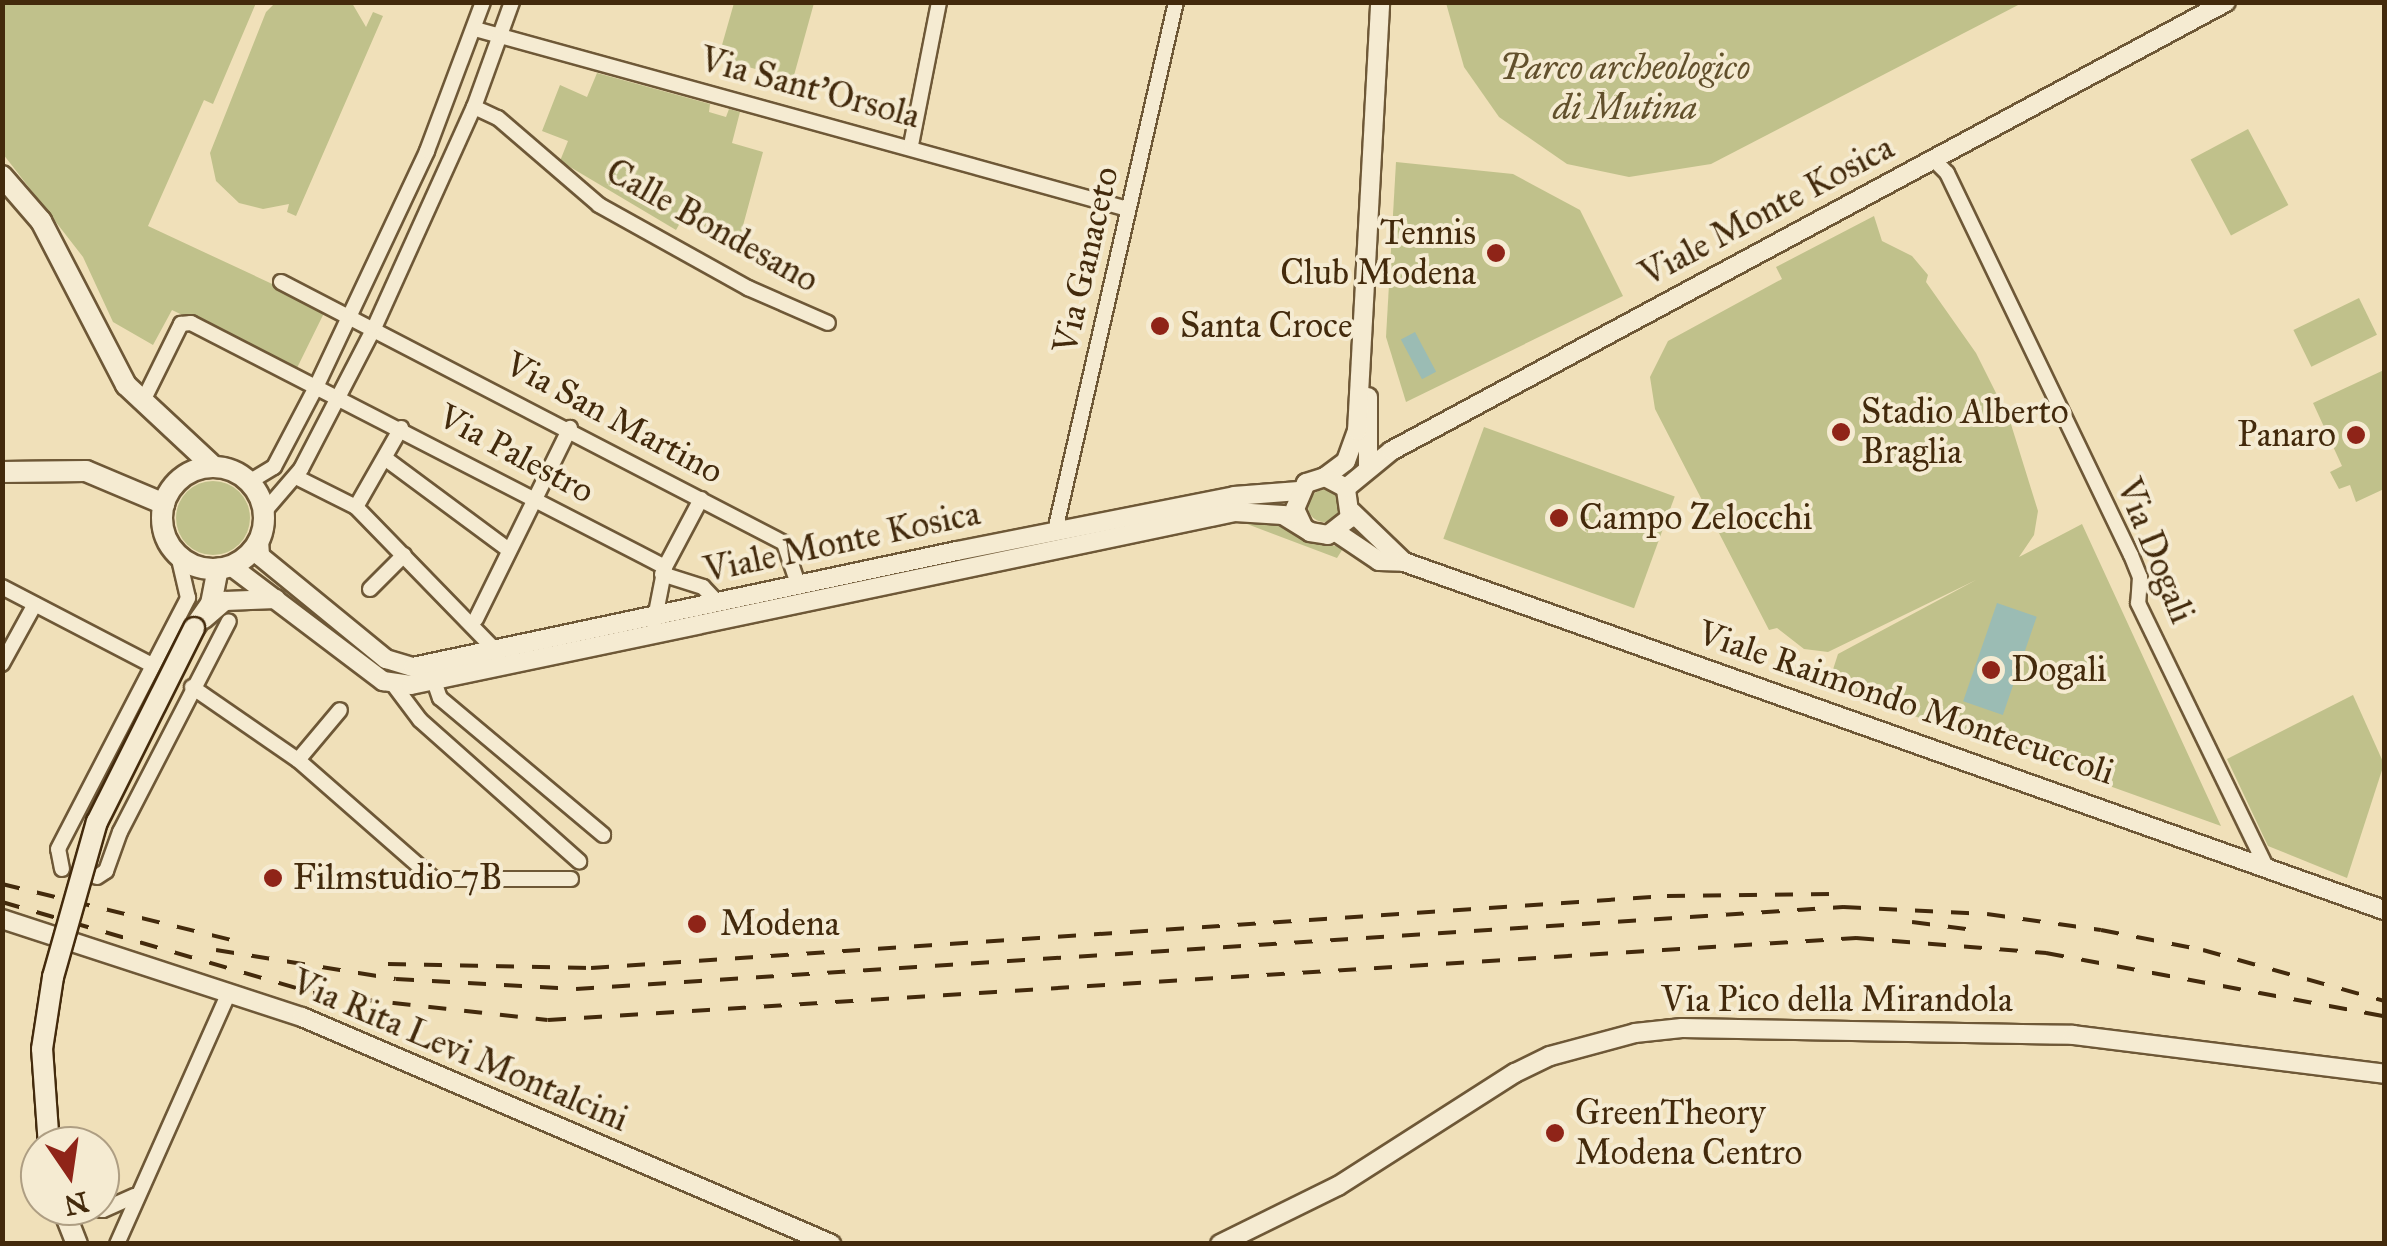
<!DOCTYPE html>
<style>
body{margin:0}
#map{position:relative;width:2387px;height:1246px;overflow:hidden;background:#f0e0b9;font-family:"IM FELL Great Primer",serif}
div>[style]{position:absolute}
[style*='--x']{left:calc(var(--x)*1px);top:calc(var(--y)*1px);width:calc(var(--w)*1px);rotate:calc(var(--a)*1deg)}
.green>*{inset:0;background:#c0c18b;transform-origin:0 0}
.round{border-radius:50%}
.water>*{inset:0;background:#9bbcb4;transform-origin:0 0}
.roads{filter:drop-shadow(2px 0 #6e5837) drop-shadow(-2px 0 #6e5837) drop-shadow(0 2px #6e5837) drop-shadow(0 -2px #6e5837)}
.minor>*{height:14px;margin:-7px;padding:0 7px;transform-origin:7px;border-radius:7px;background:#f5ebd2}
.tertiary>*{height:18px;margin:-9px;padding:0 9px;transform-origin:9px;border-radius:9px;background:#f5ebd2}
.secondary>*{height:20px;margin:-10px;padding:0 10px;transform-origin:10px;border-radius:10px;background:#f5ebd2}
.secondary>.ring{margin:-10px;padding:0;box-sizing:content-box;background:none;border:20px solid #f5ebd2;border-radius:50%}
.rail>*{height:4px;margin-top:-2px;transform-origin:0;background:repeating-linear-gradient(90deg,#432a0c 0 18px,transparent 0 36px)}
.bridges{filter:drop-shadow(2px 0 #432a0c) drop-shadow(-2px 0 #432a0c) drop-shadow(0 2px #432a0c) drop-shadow(0 -2px #432a0c)}
.secondary-bridge>*{height:20px;margin:-10px;padding:0 10px;transform-origin:10px;border-radius:10px;background:#f5ebd2}
.dots>*{width:28px;height:28px;translate:-50% -50%;box-sizing:border-box;border:5px solid #f5ebd2;border-radius:50%}
span{translate:-50% -50%;white-space:nowrap;text-align:center;line-height:1.15;-webkit-text-stroke:8px #f5ebd2;paint-order:stroke}
.park-label{font-size:35px;color:#62502c;font-style:italic}
.street-label{font-size:35px;color:#432a0c}
.poi-label{font-size:35px;color:#432a0c}
.right{translate:-100% -50%;text-align:right}
.left{translate:0 -50%;text-align:left}
.frame{position:absolute;inset:0;border:5px solid #432a0c;pointer-events:none}
.north{position:absolute;left:20px;top:1126px;width:100px;height:100px;box-sizing:border-box;background:#f5ebd2;border:2px solid #ae9e83;border-radius:50%;rotate:167deg;font-size:28px;font-weight:700;line-height:40px;text-align:center;color:#432a0c}
.north::after{content:'';display:block;margin:auto;width:35px;height:45px;background:#8f2418;clip-path:polygon(50% 0,100% 100%,50% 72%,0 100%)}
</style>
<div id="map">
<div class="green">
<div style="clip-path:polygon(2px 3px,256px 3px,213px 104px,204px 100px,148px 226px,326px 309px,296px 370px,172px 310px,153px 345px,113px 322px,83px 257px,3px 154px)"></div>
<div style="clip-path:polygon(352px 3px,366px 27px,373px 12px,383px 16px,296px 216px,287px 212px,289px 204px,263px 209px,239px 203px,216px 181px,210px 153px,266px 12px,275px 3px)"></div>
<div style="clip-path:polygon(734px 3px,814px 3px,793px 79px,718px 59px)"></div>
<div style="clip-path:polygon(1446px 3px,1446px 2px,2022px 3px,1711px 164px,1629px 177px,1567px 164px,1499px 117px,1464px 67px)"></div>
<div style="clip-path:polygon(597px 73px,710px 104px,709px 112px,726px 117px,729px 109px,740px 112px,732px 143px,763px 152px,738px 244px,684px 216px,676px 230px,560px 161px,568px 141px,542px 131px,560px 85px,587px 97px)"></div>
<div style="left:2248px;top:129px;width:86px;height:65px;rotate:62deg"></div>
<div style="clip-path:polygon(1396px 162px,1513px 174px,1580px 210px,1623px 296px,1406px 402px,1386px 337px)"></div>
<div style="clip-path:polygon(1874px 216px,1882px 241px,1912px 256px,1928px 275px,1926px 282px,1976px 353px,2010px 421px,2038px 511px,2034px 535px,2019px 557px,2082px 524px,2221px 826px,1828px 685px,1838px 654px,1976px 580px,1828px 652px,1804px 649px,1777px 628px,1769px 630px,1655px 409px,1650px 377px,1668px 341px,1782px 279px,1776px 267px)"></div>
<div style="left:2359px;top:298px;width:41px;height:73px;rotate:64deg"></div>
<div style="clip-path:polygon(2384px 370px,2384px 489px,2356px 502px,2350px 485px,2339px 489px,2330px 472px,2342px 466px,2313px 403px)"></div>
<div style="left:1484px;top:427px;width:203px;height:119px;rotate:20deg"></div>
<div class="round" style="left:176px;top:481px;width:74px;height:74px"></div>
<div class="round" style="left:1308px;top:490px;width:32px;height:32px"></div>
<div style="clip-path:polygon(1253px 519px,1279px 523px,1311px 543px,1344px 547px,1337px 558px,1247px 524px)"></div>
<div style="clip-path:polygon(2353px 695px,2384px 764px,2347px 878px,2268px 846px,2227px 759px)"></div>
</div>
<div class="water">
<div style="left:1415px;top:332px;width:45px;height:16px;rotate:62deg"></div>
<div style="left:1997px;top:603px;width:42px;height:104px;rotate:19deg"></div>
</div>
<div class="roads">
<div class="minor">
<div style="--x:475;--y:29;--w:677;--a:15.41"></div>
<div style="--x:474;--y:107;--w:26;--a:25"></div>
<div style="--x:498;--y:118;--w:133;--a:40.7"></div>
<div style="--x:599;--y:205;--w:171;--a:29.1"></div>
<div style="--x:748;--y:288;--w:87;--a:23.6"></div>
<div style="--x:911;--y:145;--w:146;--a:-78.9"></div>
<div style="--x:1932;--y:158;--w:21;--a:45"></div>
<div style="--x:1947;--y:173;--w:424;--a:64.3"></div>
<div style="--x:2131;--y:555;--w:24;--a:68"></div>
<div style="--x:2140;--y:577;--w:26;--a:94"></div>
<div style="--x:2138;--y:603;--w:289;--a:64.1"></div>
<div style="--x:281;--y:282;--w:567;--a:27.42"></div>
<div style="--x:784;--y:543;--w:43;--a:71.1"></div>
<div style="--x:144;--y:399;--w:84;--a:-63.7"></div>
<div style="--x:181;--y:324;--w:10;--a:-6"></div>
<div style="--x:191;--y:323;--w:533;--a:27.24"></div>
<div style="--x:386;--y:459;--w:153;--a:36.5"></div>
<div style="--x:296;--y:477;--w:67;--a:26.6"></div>
<div style="--x:356;--y:507;--w:199;--a:45.8"></div>
<div style="--x:249;--y:482;--w:29;--a:-31"></div>
<div style="--x:274;--y:467;--w:93;--a:-62.3"></div>
<div style="--x:317;--y:385;--w:259;--a:-64.8"></div>
<div style="--x:427;--y:151;--w:159;--a:-69.4"></div>
<div style="--x:356;--y:507;--w:91;--a:-60.3"></div>
<div style="--x:264;--y:512;--w:57;--a:-49.3"></div>
<div style="--x:301;--y:469;--w:161;--a:-62.6"></div>
<div style="--x:375;--y:326;--w:240;--a:-65.7"></div>
<div style="--x:474;--y:107;--w:112;--a:-70.1"></div>
<div style="--x:1055;--y:531;--w:543;--a:-77.12"></div>
<div style="--x:662;--y:574;--w:43;--a:17.6"></div>
<div style="--x:703;--y:587;--w:19;--a:47"></div>
<div style="--x:2;--y:587;--w:169;--a:27.5"></div>
<div style="--x:370;--y:589;--w:48;--a:-45"></div>
<div style="--x:476;--y:619;--w:213;--a:-63.8"></div>
<div style="--x:654;--y:623;--w:57;--a:-78.9"></div>
<div style="--x:665;--y:567;--w:77;--a:-62.1"></div>
<div style="--x:2;--y:664;--w:68;--a:-61.2"></div>
<div style="--x:434;--y:681;--w:18;--a:71"></div>
<div style="--x:440;--y:698;--w:213;--a:40"></div>
<div style="--x:393;--y:684;--w:45;--a:53.1"></div>
<div style="--x:420;--y:720;--w:213;--a:41.6"></div>
<div style="--x:192;--y:687;--w:129;--a:34.6"></div>
<div style="--x:298;--y:760;--w:181;--a:41.2"></div>
<div style="--x:434;--y:879;--w:137;--a:0"></div>
<div style="--x:298;--y:760;--w:65;--a:-50"></div>
<div style="--x:62;--y:869;--w:20;--a:-101"></div>
<div style="--x:58;--y:849;--w:283;--a:-62.6"></div>
<div style="--x:188;--y:598;--w:44;--a:-103.1"></div>
<div style="--x:97;--y:877;--w:11;--a:-34"></div>
<div style="--x:106;--y:871;--w:41;--a:-70.3"></div>
<div style="--x:120;--y:832;--w:237;--a:-62.7"></div>
<div style="--x:82;--y:1206;--w:21;--a:11"></div>
<div style="--x:103;--y:1210;--w:35;--a:-24"></div>
<div style="--x:117;--y:1244;--w:276;--a:-66"></div>
</div>
<div class="tertiary">
<div style="--x:1368;--y:466;--w:69;--a:-90"></div>
<div style="--x:1325;--y:477;--w:26;--a:-37"></div>
<div style="--x:1346;--y:461;--w:32;--a:-70"></div>
<div style="--x:1357;--y:431;--w:430;--a:-86.9"></div>
<div style="--x:1346;--y:488;--w:58;--a:-39.4"></div>
<div style="--x:1391;--y:451;--w:948;--a:-28.27"></div>
<div style="--x:1352;--y:512;--w:72;--a:43.9"></div>
<div style="--x:1336;--y:532;--w:52;--a:34"></div>
<div style="--x:1379;--y:561;--w:25;--a:2"></div>
<div style="--x:1404;--y:562;--w:1040;--a:19.55"></div>
<div style="--x:259;--y:541;--w:15;--a:86"></div>
<div style="--x:260;--y:556;--w:163;--a:39.3"></div>
<div style="--x:386;--y:659;--w:28;--a:17"></div>
<div style="--x:413;--y:667;--w:556;--a:-12.04"></div>
<div style="--x:957;--y:551;--w:282;--a:-11.2"></div>
<div style="--x:1234;--y:496;--w:65;--a:-4.4"></div>
<div style="--x:231;--y:566;--w:191;--a:37.1"></div>
<div style="--x:383;--y:681;--w:28;--a:8"></div>
<div style="--x:411;--y:685;--w:842;--a:-11.86"></div>
<div style="--x:1235;--y:512;--w:48;--a:3.6"></div>
<div style="--x:1283;--y:515;--w:32;--a:32"></div>
<div style="--x:1310;--y:532;--w:18;--a:9"></div>
<div style="--x:1328;--y:535;--w:28;--a:-38"></div>
<div style="--x:1350;--y:518;--w:30;--a:-98"></div>
<div style="--x:1346;--y:488;--w:24;--a:-152"></div>
<div style="--x:1325;--y:477;--w:20;--a:162"></div>
<div style="--x:1306;--y:483;--w:28;--a:113"></div>
<div style="--x:1295;--y:509;--w:19;--a:65"></div>
<div style="--x:204;--y:619;--w:28;--a:-41"></div>
<div style="--x:225;--y:601;--w:51;--a:-2.2"></div>
<div style="--x:2;--y:919;--w:316;--a:18.1"></div>
<div style="--x:302;--y:1017;--w:576;--a:23.22"></div>
<div style="--x:1220;--y:1244;--w:131;--a:-26.2"></div>
<div style="--x:1338;--y:1186;--w:210;--a:-32.6"></div>
<div style="--x:1515;--y:1073;--w:39;--a:-26"></div>
<div style="--x:1550;--y:1056;--w:88;--a:-15.1"></div>
<div style="--x:1635;--y:1033;--w:47;--a:-6.1"></div>
<div style="--x:1682;--y:1028;--w:391;--a:1"></div>
<div style="--x:2073;--y:1035;--w:313;--a:7.1"></div>
</div>
<div class="secondary">
<div style="--x:2;--y:176;--w:60;--a:49.1"></div>
<div style="--x:41;--y:221;--w:185;--a:62.6"></div>
<div style="--x:126;--y:385;--w:120;--a:43"></div>
<div class="ring" style="left:162px;top:467px;width:82px;height:82px"></div>
<div style="--x:2;--y:472;--w:84;--a:-0.7"></div>
<div style="--x:86;--y:471;--w:85;--a:22.9"></div>
<div style="--x:194;--y:628;--w:29;--a:-55"></div>
<div style="--x:211;--y:604;--w:36;--a:-79"></div>
<div style="--x:62;--y:1206;--w:41;--a:68.5"></div>
</div>
</div>
<div class="rail">
<div style="--x:2;--y:884;--w:240;--a:13.7"></div>
<div style="--x:2;--y:902;--w:332;--a:16.3"></div>
<div style="--x:321;--y:995;--w:228;--a:6.3"></div>
<div style="--x:548;--y:1020;--w:1311;--a:-3.59"></div>
<div style="--x:1856;--y:938;--w:191;--a:4.5"></div>
<div style="--x:2046;--y:953;--w:344;--a:10.6"></div>
<div style="--x:1912;--y:922;--w:70;--a:7.4"></div>
<div style="--x:216;--y:950;--w:182;--a:9.2"></div>
<div style="--x:396;--y:979;--w:180;--a:3.2"></div>
<div style="--x:576;--y:989;--w:1270;--a:-3.7"></div>
<div style="--x:1843;--y:907;--w:144;--a:2.8"></div>
<div style="--x:1987;--y:914;--w:115;--a:8"></div>
<div style="--x:2101;--y:930;--w:104;--a:11.1"></div>
<div style="--x:2203;--y:950;--w:188;--a:15.7"></div>
<div style="--x:388;--y:964;--w:203;--a:1.1"></div>
<div style="--x:591;--y:968;--w:1078;--a:-3.83"></div>
<div style="--x:1667;--y:896;--w:164;--a:-0.7"></div>
</div>
<div class="bridges">
<div class="secondary-bridge">
<div style="--x:49;--y:1146;--w:97;--a:-94.1"></div>
<div style="--x:42;--y:1049;--w:73;--a:-81.3"></div>
<div style="--x:53;--y:977;--w:161;--a:-74.2"></div>
<div style="--x:97;--y:822;--w:217;--a:-63.4"></div>
</div>
</div>
<div class="dots">
<div style="left:1496px;top:253px;background:#8f2418"></div>
<div style="left:1160px;top:326px;background:#8f2418"></div>
<div style="left:1841px;top:432px;background:#8f2418"></div>
<div style="left:2356px;top:435px;background:#8f2418"></div>
<div style="left:1559px;top:518px;background:#8f2418"></div>
<div style="left:1991px;top:670px;background:#8f2418"></div>
<div style="left:273px;top:878px;background:#8f2418"></div>
<div style="left:697px;top:924px;background:#8f2418"></div>
<div style="left:1555px;top:1133px;background:#8f2418"></div>
</div>
<div class="park-label">
<span style="left:1625px;top:88px">Parco archeologico<br>di Mutina</span>
</div>
<div class="street-label">
<span style="left:810px;top:88px;rotate:15deg">Via Sant'Orsola</span>
<span style="left:1767px;top:211px;rotate:-28deg">Viale Monte Kosica</span>
<span style="left:712px;top:226px;rotate:29deg">Calle Bondesano</span>
<span style="left:1086px;top:260px;rotate:-77deg">Via Ganaceto</span>
<span style="left:614px;top:418px;rotate:28deg">Via San Martino</span>
<span style="left:516px;top:454px;rotate:28deg">Via Palestro</span>
<span style="left:842px;top:542px;rotate:-12deg">Viale Monte Kosica</span>
<span style="left:2155px;top:551px;rotate:68deg">Via Dogali</span>
<span style="left:1906px;top:703px;rotate:19deg">Viale Raimondo Montecuccoli</span>
<span style="left:1837px;top:1000px">Via Pico della Mirandola</span>
<span style="left:460px;top:1051px;rotate:23deg">Via Rita Levi Montalcini</span>
</div>
<div class="poi-label">
<span class="right" style="left:1476px;top:253px">Tennis<br>Club Modena</span>
<span class="left" style="left:1180px;top:326px">Santa Croce</span>
<span class="left" style="left:1861px;top:432px">Stadio Alberto<br>Braglia</span>
<span class="right" style="left:2336px;top:435px">Panaro</span>
<span class="left" style="left:1579px;top:518px">Campo Zelocchi</span>
<span class="left" style="left:2011px;top:670px">Dogali</span>
<span class="left" style="left:293px;top:878px">Filmstudio 7B</span>
<span class="left" style="left:720px;top:924px">Modena</span>
<span class="left" style="left:1575px;top:1133px">GreenTheory<br>Modena Centro</span>
</div>
<div class="frame"></div>
<div class="north">N</div>
</div>
